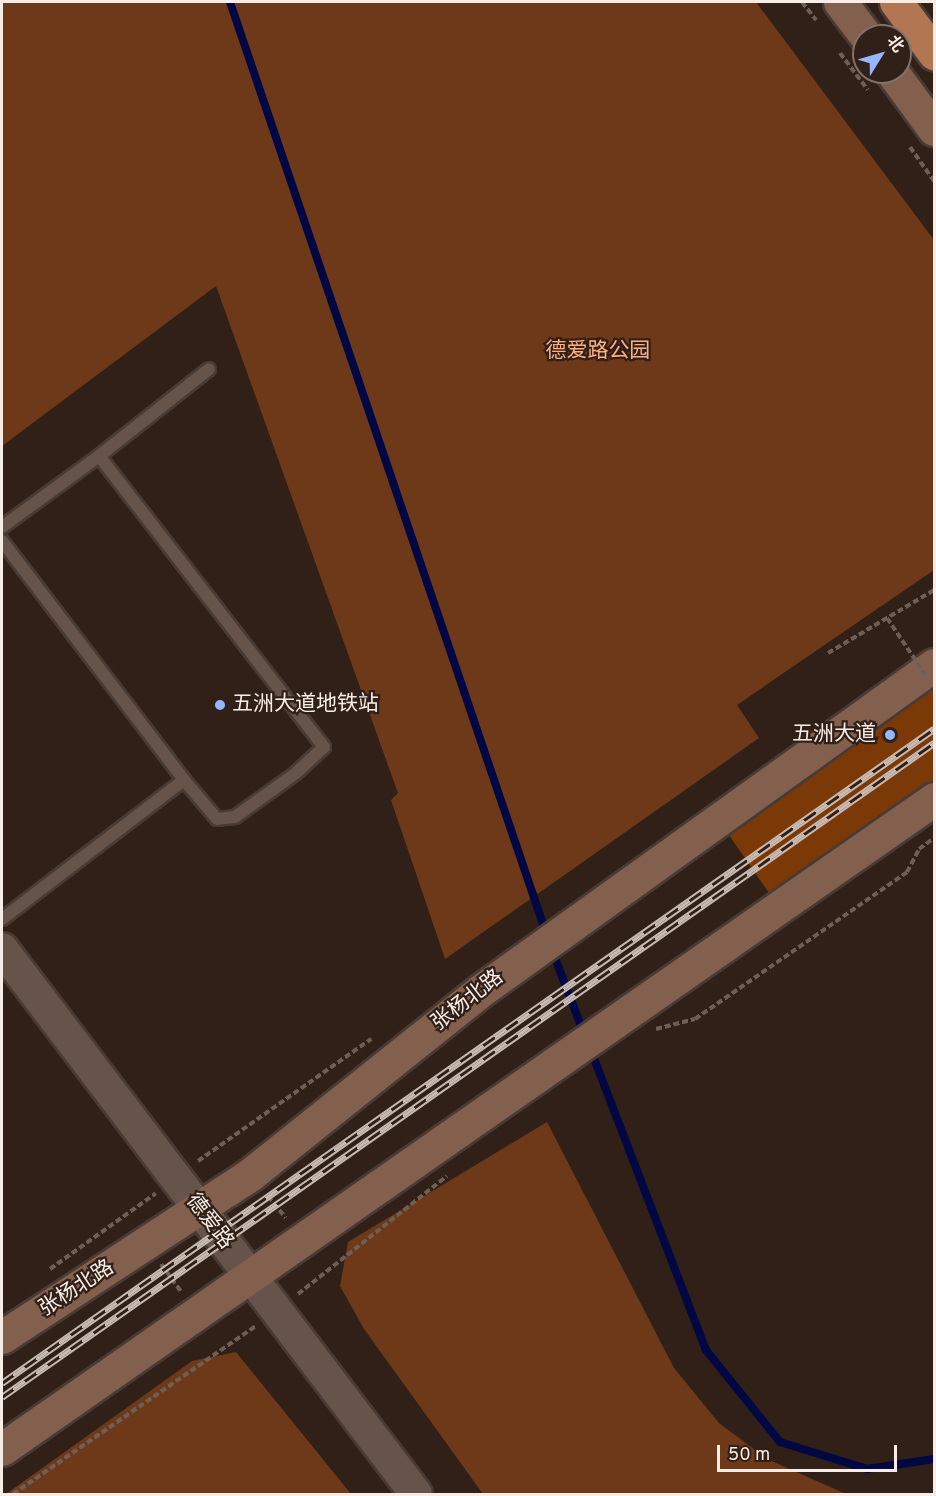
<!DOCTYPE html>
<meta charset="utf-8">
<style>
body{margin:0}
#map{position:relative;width:936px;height:1496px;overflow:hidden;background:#302017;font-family:Overpass,"Noto Sans SC",sans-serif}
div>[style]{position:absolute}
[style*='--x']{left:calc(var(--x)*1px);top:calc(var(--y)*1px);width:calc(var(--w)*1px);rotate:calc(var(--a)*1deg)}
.green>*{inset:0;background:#6e3918}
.stream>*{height:8px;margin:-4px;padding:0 4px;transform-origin:4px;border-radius:4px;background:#010742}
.building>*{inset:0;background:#7b3907}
.path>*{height:4px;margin-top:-2px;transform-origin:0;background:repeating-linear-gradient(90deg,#6d5e56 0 6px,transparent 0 9px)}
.roads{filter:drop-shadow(2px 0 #483b35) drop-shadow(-2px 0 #483b35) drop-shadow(0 2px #483b35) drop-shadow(0 -2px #483b35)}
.service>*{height:12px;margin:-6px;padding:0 6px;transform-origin:6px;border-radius:6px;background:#665349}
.tertiary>*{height:32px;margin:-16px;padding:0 16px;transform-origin:16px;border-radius:16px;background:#665349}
.secondary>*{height:33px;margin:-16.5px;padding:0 16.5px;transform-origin:16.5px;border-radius:16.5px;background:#82604d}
.trunk>*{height:33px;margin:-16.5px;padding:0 16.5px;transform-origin:16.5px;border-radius:16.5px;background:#b27652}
.rail>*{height:7px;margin-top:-3.5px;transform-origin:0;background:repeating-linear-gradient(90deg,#302017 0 14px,#c8bbb4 0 28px);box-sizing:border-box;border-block:2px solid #c8bbb4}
.path-bridge>*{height:4px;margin-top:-2px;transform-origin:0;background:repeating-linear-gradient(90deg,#6d5e56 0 6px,transparent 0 9px)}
.dots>*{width:16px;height:16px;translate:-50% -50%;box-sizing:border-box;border:3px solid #302017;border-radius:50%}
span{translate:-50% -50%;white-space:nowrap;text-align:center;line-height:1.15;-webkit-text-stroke:4.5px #302017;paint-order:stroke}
.park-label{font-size:21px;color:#ffaf83}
.poi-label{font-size:21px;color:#f8ece6}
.left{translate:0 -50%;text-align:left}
.right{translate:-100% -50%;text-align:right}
.street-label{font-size:21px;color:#f8ece6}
.frame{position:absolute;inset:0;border:3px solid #f8ece6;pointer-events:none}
.north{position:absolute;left:852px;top:24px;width:60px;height:60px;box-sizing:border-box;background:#302017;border:2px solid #80726a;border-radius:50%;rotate:53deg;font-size:16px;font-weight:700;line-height:24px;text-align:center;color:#f8ece6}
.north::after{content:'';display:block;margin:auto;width:21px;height:27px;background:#96b6fd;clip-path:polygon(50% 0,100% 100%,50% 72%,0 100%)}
.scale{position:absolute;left:717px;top:1445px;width:180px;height:27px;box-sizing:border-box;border:3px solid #f8ece6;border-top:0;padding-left:8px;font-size:18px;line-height:21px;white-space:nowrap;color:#f8ece6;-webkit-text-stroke:4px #302017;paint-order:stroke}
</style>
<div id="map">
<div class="green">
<div style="clip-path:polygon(2px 2px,756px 2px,934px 240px,934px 570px,737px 705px,759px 738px,445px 959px,391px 800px,398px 793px,216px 286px,2px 446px)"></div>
<div style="clip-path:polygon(547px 1122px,674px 1368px,719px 1423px,767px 1459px,846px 1494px,483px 1494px,364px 1329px,340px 1286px,348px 1242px)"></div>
<div style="clip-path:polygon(236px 1352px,351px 1494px,6px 1494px,192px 1361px)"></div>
</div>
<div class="stream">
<div style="--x:230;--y:2;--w:983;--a:71.25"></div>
<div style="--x:552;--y:950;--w:90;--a:69.1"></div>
<div style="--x:590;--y:1048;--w:324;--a:69"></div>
<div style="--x:706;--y:1350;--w:118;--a:51.2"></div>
<div style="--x:780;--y:1442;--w:91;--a:17.2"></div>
<div style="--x:867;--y:1469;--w:68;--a:-8.5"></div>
</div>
<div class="building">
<div style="clip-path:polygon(934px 672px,934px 792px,776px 903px,720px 822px)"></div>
</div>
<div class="path">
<div style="--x:802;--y:2;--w:23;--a:52"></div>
<div style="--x:840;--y:53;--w:46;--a:52.9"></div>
<div style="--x:910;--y:147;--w:42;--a:54.8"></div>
<div style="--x:828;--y:653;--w:123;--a:-30.7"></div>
<div style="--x:656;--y:1029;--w:40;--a:-14.4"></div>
<div style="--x:695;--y:1019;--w:258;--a:-34.7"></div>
<div style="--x:907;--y:872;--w:26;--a:-62"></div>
<div style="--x:919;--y:849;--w:19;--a:-36"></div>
<div style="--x:198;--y:1161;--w:212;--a:-35.2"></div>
<div style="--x:268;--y:1196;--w:28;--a:51"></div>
<div style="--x:161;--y:1264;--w:34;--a:54"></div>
<div style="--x:50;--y:1269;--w:130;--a:-35.6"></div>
<div style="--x:298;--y:1294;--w:190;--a:-38.4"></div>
<div style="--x:13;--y:1494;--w:295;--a:-34.7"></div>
</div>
<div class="roads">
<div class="service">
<div style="--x:99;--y:456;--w:140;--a:-38.3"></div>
<div style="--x:2;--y:527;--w:120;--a:-36.2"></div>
<div style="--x:99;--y:456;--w:368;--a:52.3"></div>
<div style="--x:324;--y:747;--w:38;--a:137"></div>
<div style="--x:296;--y:773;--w:75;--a:144.2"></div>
<div style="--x:235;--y:817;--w:18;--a:174"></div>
<div style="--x:217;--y:819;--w:51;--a:-130.2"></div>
<div style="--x:184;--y:780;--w:229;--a:142.6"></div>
<div style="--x:2;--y:541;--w:300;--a:52.7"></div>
</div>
<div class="tertiary">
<div style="--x:2;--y:949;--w:684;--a:52.78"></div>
</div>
<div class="secondary">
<div style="--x:840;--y:2;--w:43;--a:52.6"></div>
<div style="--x:892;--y:72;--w:71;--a:53.6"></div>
<div style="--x:2;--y:1337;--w:298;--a:-33.2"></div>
<div style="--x:251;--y:1174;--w:293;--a:-38.6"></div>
<div style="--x:480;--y:991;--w:559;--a:-35.68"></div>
<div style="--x:2;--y:1449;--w:1136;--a:-34.89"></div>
</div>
<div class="trunk">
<div style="--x:896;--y:2;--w:64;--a:53.3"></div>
</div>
</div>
<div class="rail">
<div style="--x:2;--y:1383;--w:1139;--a:-35.06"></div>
<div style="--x:2;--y:1397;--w:1139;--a:-35.06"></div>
</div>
<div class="path-bridge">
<div style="--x:887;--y:618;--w:71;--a:55.9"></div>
</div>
<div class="dots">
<div style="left:220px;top:705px;background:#96b6fd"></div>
<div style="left:890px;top:735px;background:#96b6fd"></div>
</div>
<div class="park-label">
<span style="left:598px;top:352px">德爱路公园</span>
</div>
<div class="poi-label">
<span class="left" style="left:232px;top:705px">五洲大道地铁站</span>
<span class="right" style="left:876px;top:735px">五洲大道</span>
</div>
<div class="street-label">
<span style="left:468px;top:1001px;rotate:-38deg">张杨北路</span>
<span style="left:209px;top:1222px;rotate:53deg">德爱路</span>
<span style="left:77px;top:1289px;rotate:-33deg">张杨北路</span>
</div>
<div class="frame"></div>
<div class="north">北</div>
<div class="scale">50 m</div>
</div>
